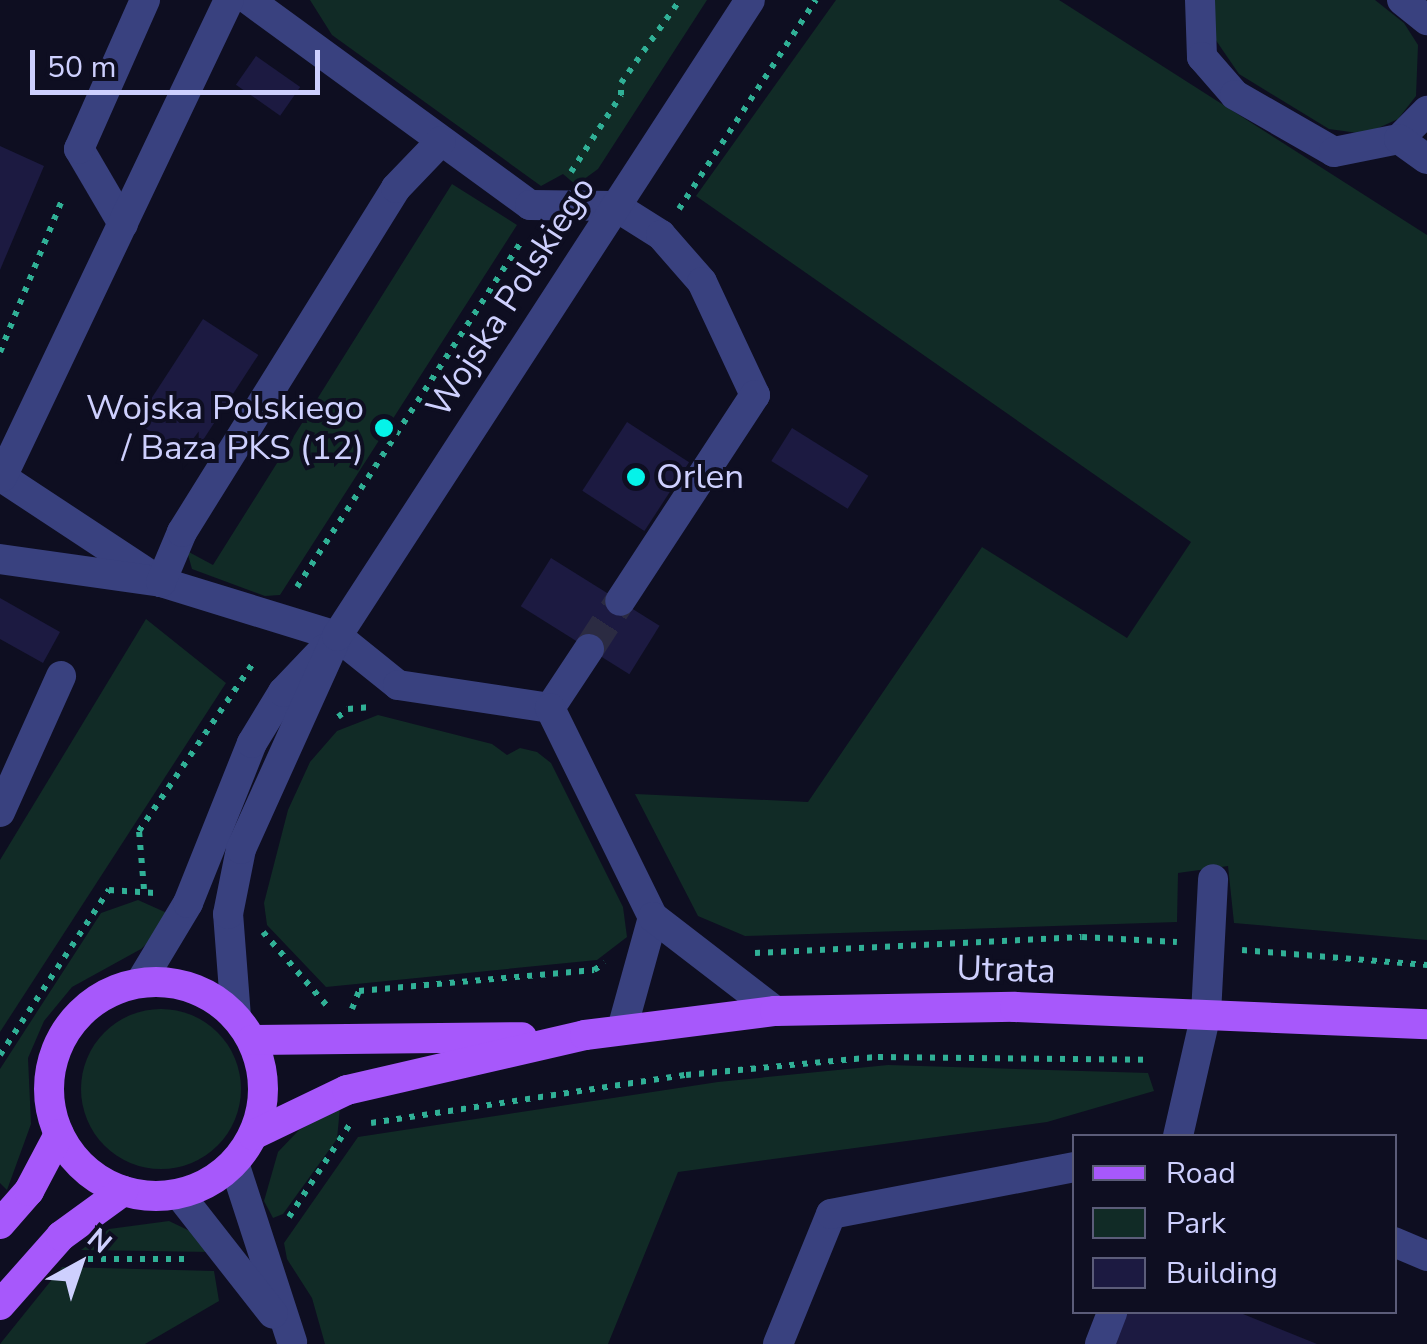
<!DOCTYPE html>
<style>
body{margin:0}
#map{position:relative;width:1427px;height:1344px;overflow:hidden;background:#0e0e21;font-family:"Nunito Sans",sans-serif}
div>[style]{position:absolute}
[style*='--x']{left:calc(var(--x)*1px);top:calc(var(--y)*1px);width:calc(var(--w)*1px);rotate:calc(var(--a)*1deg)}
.green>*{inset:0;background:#112b26}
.round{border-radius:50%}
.building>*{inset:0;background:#1c1a41;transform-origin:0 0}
.minor-tunnel>*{height:30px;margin-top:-15px;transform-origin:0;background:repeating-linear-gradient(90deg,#2b2b42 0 30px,transparent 0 45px)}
.path>*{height:6px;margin-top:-3px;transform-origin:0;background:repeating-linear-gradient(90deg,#30b096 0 5px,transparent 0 13px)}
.minor>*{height:30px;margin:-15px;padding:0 15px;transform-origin:15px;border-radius:15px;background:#39417f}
.major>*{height:30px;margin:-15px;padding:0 15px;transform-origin:15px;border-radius:15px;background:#a758fb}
.major>.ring{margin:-15px;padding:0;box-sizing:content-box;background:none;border:30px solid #a758fb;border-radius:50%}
.dots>*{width:28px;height:28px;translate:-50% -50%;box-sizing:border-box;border:5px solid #0e0e21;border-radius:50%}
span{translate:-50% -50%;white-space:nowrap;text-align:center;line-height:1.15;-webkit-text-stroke:8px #0e0e21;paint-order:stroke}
.street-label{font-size:35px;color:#ced0fe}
.poi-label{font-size:35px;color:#ced0fe}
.right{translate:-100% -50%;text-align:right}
.left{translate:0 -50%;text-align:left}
.legend{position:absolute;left:1072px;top:1134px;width:325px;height:180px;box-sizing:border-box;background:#0e0e21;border:2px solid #5b5c79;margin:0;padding:12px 18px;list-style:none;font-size:30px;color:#ced0fe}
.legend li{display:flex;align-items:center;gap:20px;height:50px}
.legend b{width:50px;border:2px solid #5b5c79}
.north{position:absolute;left:30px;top:1214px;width:100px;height:100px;-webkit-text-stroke:8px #0e0e21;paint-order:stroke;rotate:40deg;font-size:28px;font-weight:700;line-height:40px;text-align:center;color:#ced0fe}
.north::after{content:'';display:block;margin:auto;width:35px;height:45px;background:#ced0fe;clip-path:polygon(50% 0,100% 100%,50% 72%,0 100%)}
.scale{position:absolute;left:30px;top:50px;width:290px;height:45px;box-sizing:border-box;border:5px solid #ced0fe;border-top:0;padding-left:12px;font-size:30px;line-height:35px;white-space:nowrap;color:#ced0fe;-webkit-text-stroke:8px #0e0e21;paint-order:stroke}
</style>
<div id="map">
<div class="green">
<div style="clip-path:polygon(310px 0,707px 0,598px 169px,576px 185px,563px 174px,541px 186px,332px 35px)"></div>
<div style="clip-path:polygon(836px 0,1059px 0,1427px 235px,1427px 940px,1234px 923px,1228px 866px,1178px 873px,1177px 922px,745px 936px,698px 916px,635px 794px,808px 802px,982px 547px,1127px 638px,1191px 542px,696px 196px)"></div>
<div style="clip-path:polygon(1215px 0,1375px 0,1404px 23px,1418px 45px,1416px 96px,1398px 119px,1365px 134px,1329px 129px,1239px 74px,1213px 36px)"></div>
<div style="clip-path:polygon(452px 184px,517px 225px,280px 595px,265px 596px,192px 569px,187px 551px,213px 565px)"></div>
<div style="clip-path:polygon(146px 619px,226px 683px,0 1032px,0 860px)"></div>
<div style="clip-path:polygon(378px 715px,492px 744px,507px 755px,520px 748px,537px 752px,551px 763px,623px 907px,627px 937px,597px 960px,326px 987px,267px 925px,264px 903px,288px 810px,310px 762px,337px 731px)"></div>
<div style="clip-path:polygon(138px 900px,167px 913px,159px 932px,141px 949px,72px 987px,44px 1021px,28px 1058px,31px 1124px,7px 1190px,0 1183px,0 1069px,101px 913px)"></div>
<div class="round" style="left:81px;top:1009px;width:160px;height:160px"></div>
<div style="clip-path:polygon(888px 1065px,1148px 1073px,1154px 1091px,1047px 1122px,678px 1172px,608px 1344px,325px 1344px,312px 1298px,287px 1259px,284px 1243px,358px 1137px,718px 1082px)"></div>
<div style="clip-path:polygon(340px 1107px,337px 1139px,283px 1214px,273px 1218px,264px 1201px,278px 1152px,299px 1130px)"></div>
<div style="clip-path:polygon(169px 1221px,192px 1232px,212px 1252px,81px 1250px,109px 1229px)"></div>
<div style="clip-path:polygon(62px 1267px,214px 1271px,219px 1301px,145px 1344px,0 1344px)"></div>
</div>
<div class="building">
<div style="left:256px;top:56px;width:54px;height:35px;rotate:35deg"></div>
<div style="clip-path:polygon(0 146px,44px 166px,0 270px)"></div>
<div style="left:203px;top:319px;width:66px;height:123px;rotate:33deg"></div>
<div style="left:627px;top:422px;width:74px;height:82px;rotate:33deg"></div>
<div style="left:792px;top:428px;width:90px;height:39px;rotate:32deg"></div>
<div style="left:551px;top:558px;width:128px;height:57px;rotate:32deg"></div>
<div style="clip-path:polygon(0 598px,60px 632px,43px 663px,0 639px)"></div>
<div style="clip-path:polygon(1125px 1312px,1238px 1312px,1317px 1344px,1111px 1344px)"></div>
</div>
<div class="minor-tunnel">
<div style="--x:589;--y:649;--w:57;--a:-57.1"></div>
</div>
<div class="path">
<div style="--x:571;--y:172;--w:92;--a:-57"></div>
<div style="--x:621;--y:95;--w:12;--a:-90"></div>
<div style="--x:621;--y:83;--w:102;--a:-54.6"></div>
<div style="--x:679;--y:209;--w:250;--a:-56.8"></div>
<div style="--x:0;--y:352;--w:166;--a:-67.8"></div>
<div style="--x:297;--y:587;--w:413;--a:-57"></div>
<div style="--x:338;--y:717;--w:13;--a:-39"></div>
<div style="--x:348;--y:709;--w:25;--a:-5"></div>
<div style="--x:144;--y:889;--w:58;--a:-94.9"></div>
<div style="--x:139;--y:831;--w:201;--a:-55.8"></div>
<div style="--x:263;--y:932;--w:98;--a:49.1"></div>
<div style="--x:1242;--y:950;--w:186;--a:4.6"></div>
<div style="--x:755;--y:953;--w:327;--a:-2.8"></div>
<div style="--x:1082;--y:937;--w:95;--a:3"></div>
<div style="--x:352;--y:1009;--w:19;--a:-69"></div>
<div style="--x:359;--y:991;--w:236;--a:-5.1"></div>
<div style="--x:594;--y:970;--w:13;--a:-32"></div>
<div style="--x:0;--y:1055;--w:198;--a:-56.6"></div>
<div style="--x:109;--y:890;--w:46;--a:3.7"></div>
<div style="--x:371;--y:1123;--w:319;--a:-8.7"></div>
<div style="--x:686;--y:1075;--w:193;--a:-5.4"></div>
<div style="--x:878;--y:1057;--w:273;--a:0.6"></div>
<div style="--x:289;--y:1217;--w:111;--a:-56.7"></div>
<div style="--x:88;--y:1259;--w:102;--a:0"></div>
</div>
<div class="minor">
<div style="--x:249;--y:0;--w:348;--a:36.1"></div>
<div style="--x:530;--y:205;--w:85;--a:0.7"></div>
<div style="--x:615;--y:206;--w:54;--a:32.2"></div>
<div style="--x:661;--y:235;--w:62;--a:48.9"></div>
<div style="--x:702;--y:282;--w:125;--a:64.9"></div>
<div style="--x:755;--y:395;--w:246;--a:123.2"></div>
<div style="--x:1200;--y:0;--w:57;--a:88"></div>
<div style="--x:1202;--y:57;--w:50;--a:49"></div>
<div style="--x:1235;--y:95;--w:114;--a:29.9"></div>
<div style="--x:1334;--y:152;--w:66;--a:-11.3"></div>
<div style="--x:1399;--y:139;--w:40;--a:-45"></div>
<div style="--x:1402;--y:0;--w:32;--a:39"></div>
<div style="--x:1399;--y:139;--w:34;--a:36"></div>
<div style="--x:123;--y:224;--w:87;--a:-120.4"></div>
<div style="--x:79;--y:149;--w:163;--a:-66.1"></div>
<div style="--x:0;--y:476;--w:193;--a:33.4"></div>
<div style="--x:161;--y:582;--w:184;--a:17.1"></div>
<div style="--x:337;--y:636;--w:78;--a:38.8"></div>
<div style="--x:398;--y:685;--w:154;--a:8.6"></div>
<div style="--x:2;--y:477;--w:528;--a:-64.55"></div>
<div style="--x:0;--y:559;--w:163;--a:8.1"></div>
<div style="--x:161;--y:582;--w:54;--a:-67.2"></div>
<div style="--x:182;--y:532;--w:405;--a:-58.1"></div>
<div style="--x:396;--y:188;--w:65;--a:-46.2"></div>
<div style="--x:589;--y:649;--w:71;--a:123.5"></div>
<div style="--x:550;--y:708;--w:233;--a:63.8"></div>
<div style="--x:0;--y:812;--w:149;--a:-65.8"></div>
<div style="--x:140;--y:983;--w:93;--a:-59"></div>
<div style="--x:188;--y:903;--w:172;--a:-68.2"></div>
<div style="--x:252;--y:743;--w:60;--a:-58.7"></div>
<div style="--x:283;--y:692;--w:59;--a:-46.4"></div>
<div style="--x:236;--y:1017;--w:103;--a:-94.4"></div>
<div style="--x:228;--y:914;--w:66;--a:-78.7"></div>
<div style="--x:241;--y:849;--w:234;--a:-65.7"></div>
<div style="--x:337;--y:636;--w:758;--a:-57"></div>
<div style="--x:622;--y:1029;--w:116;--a:-74.5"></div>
<div style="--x:653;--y:917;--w:154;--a:37.6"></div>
<div style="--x:1178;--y:1136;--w:125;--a:-77.1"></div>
<div style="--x:1206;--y:1014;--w:135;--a:-87"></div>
<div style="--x:234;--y:1163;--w:188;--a:72"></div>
<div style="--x:179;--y:1194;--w:152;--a:51.9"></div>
<div style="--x:1394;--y:1242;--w:36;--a:23"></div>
<div style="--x:778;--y:1344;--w:140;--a:-67.8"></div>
<div style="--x:831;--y:1214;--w:248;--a:-10.9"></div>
<div style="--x:1100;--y:1344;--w:34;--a:-69"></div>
</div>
<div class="major">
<div class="ring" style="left:49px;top:982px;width:184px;height:184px"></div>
<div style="--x:252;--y:1040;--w:270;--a:-0.6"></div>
<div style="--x:253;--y:1135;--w:104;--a:-25.6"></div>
<div style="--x:347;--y:1090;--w:244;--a:-13"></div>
<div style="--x:585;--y:1035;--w:192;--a:-7.2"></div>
<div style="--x:775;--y:1011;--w:240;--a:-1"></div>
<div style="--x:1015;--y:1007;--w:412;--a:2.4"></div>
<div style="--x:0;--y:1224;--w:44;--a:-48.7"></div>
<div style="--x:29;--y:1191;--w:64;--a:-62.2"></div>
<div style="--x:0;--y:1305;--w:92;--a:-48.5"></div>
<div style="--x:61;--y:1236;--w:77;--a:-36"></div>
</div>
<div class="dots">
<div style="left:384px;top:428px;background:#05f3e9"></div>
<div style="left:636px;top:477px;background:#05f3e9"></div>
</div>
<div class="street-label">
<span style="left:511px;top:297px;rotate:-57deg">Wojska Polskiego</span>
<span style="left:1006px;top:970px;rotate:2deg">Utrata</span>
</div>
<div class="poi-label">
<span class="right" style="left:364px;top:428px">Wojska Polskiego<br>/ Baza PKS (12)</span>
<span class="left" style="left:656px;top:477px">Orlen</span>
</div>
<ul class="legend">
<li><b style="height:12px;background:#a758fb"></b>Road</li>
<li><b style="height:28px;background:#112b26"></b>Park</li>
<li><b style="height:28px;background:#1c1a41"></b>Building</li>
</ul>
<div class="north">N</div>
<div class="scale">50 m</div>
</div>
